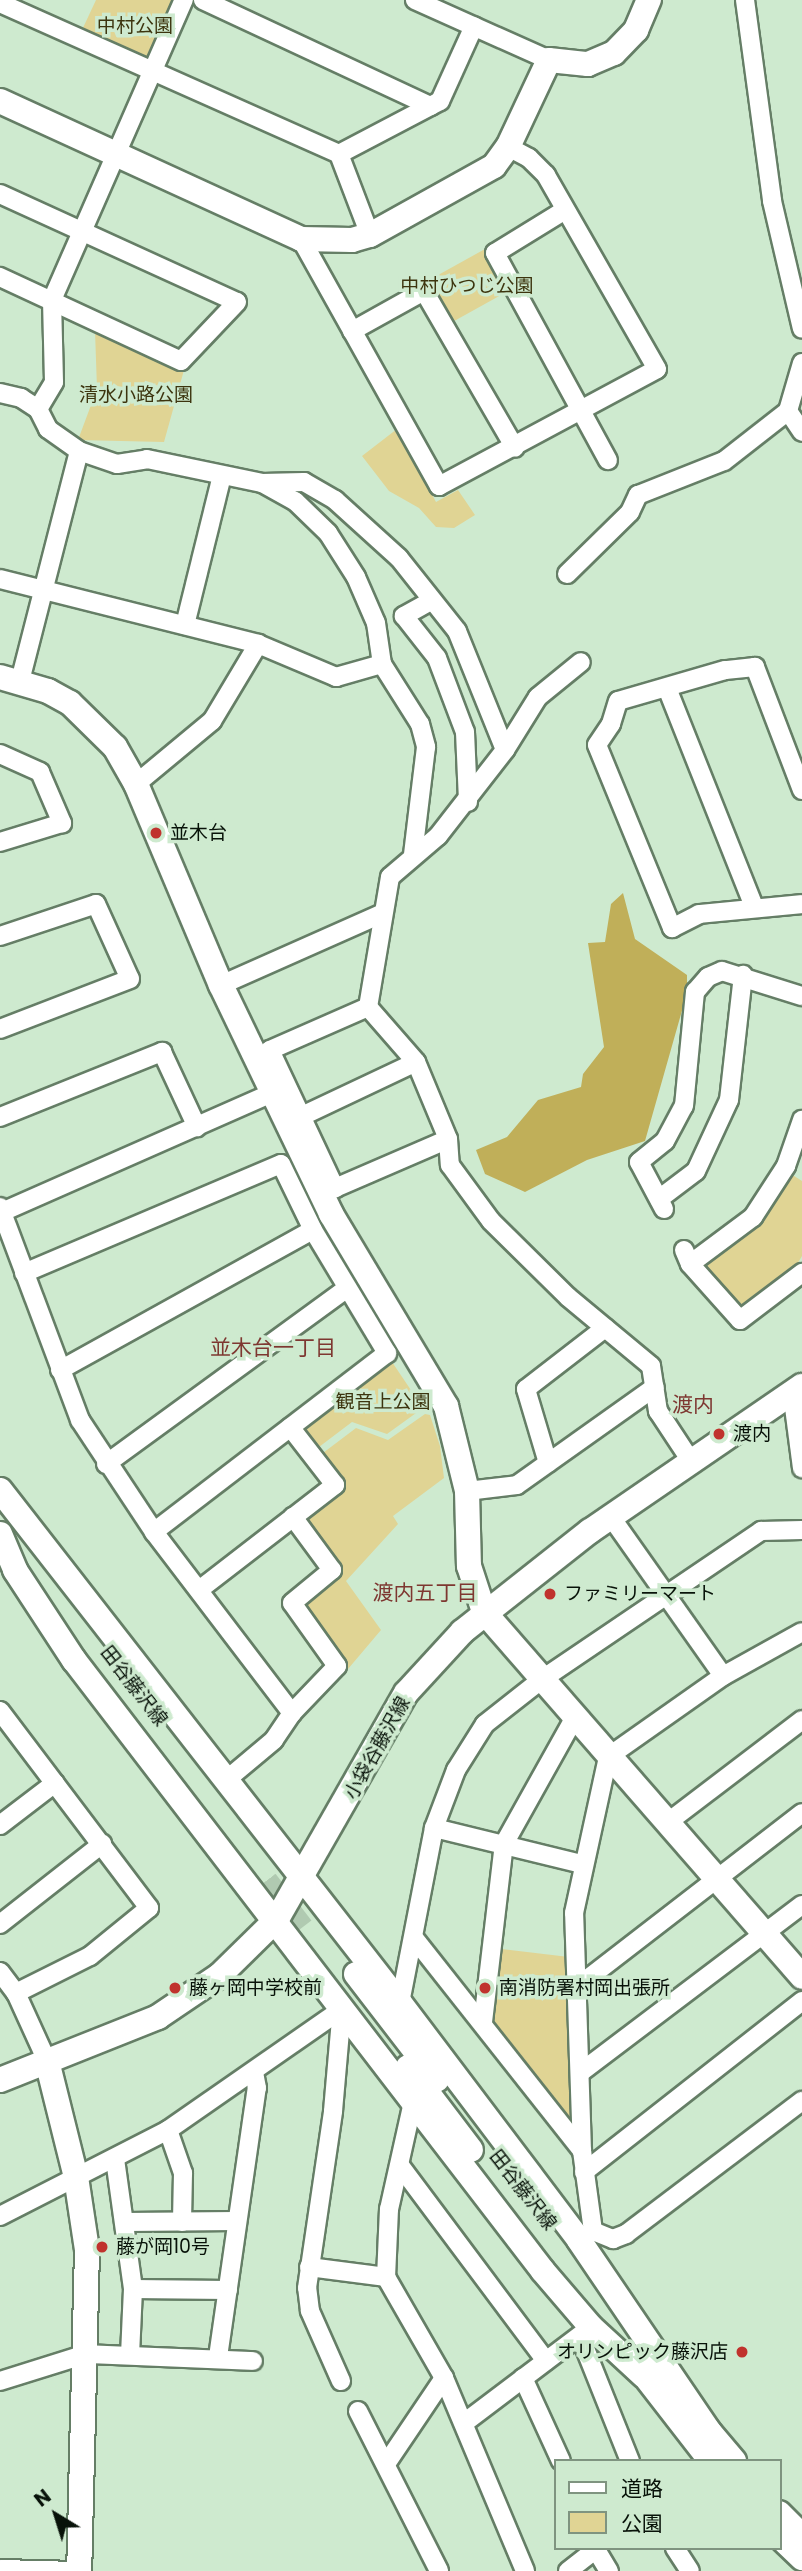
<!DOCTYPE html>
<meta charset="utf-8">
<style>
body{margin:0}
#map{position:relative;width:802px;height:2571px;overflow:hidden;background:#ceeacf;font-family:Poppins,"Noto Sans JP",sans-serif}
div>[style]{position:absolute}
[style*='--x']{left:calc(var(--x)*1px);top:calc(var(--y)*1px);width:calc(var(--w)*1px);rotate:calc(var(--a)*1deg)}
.green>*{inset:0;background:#e0d494;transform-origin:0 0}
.forest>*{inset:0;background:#c0af59}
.secondary-tunnel>*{height:24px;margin-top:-12px;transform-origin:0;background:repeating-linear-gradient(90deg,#b0cab1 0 24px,transparent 0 36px)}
.roads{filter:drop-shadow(2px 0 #657e66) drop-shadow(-2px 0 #657e66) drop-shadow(0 2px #657e66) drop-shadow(0 -2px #657e66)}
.street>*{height:18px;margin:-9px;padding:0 9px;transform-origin:9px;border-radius:9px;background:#fff}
.secondary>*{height:24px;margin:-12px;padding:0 12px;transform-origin:12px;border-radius:12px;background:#fff}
.dots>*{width:19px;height:19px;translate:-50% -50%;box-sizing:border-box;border:4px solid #ceeacf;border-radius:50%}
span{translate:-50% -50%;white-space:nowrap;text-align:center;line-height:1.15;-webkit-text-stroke:7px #ceeacf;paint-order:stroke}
.park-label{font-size:19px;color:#3c340e}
.poi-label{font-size:19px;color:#081209}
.left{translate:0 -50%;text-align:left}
.right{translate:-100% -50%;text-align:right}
.street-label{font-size:19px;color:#081209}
.neighbourhood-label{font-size:21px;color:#7e3731}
.legend{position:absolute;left:554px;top:2459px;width:228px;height:91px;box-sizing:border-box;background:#ceeacf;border:2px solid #7f9480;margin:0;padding:9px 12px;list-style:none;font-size:21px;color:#081209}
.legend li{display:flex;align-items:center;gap:14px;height:35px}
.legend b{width:35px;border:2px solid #7f9480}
.north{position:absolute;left:21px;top:2480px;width:70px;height:70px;-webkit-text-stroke:5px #ceeacf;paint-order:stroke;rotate:322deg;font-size:19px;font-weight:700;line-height:28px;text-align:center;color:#081209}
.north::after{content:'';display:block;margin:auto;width:24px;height:32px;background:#081209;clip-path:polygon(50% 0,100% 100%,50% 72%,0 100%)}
</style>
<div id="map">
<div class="green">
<div style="clip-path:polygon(96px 0,178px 0,152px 57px,145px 60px,82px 30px)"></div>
<div style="left:485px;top:249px;width:48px;height:68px;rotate:61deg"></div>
<div style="clip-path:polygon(95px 331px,184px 370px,164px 442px,78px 440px,97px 389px)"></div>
<div style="clip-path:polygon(397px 429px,436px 502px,458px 490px,475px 515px,454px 528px,436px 527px,419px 508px,389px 491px,362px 456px)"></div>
<div style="clip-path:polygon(791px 1174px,802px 1181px,802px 1256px,796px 1266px,737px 1311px,700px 1266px,761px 1221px)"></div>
<div style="clip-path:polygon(390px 1359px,423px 1408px,387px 1434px,352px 1422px,315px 1450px,299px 1429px)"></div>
<div style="clip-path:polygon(425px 1414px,430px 1415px,440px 1446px,444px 1478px,393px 1516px,398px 1524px,346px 1581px,381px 1630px,348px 1669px,302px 1607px,341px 1571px,304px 1523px,305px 1517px,344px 1488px,319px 1456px,356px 1428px,388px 1440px)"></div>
<div style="clip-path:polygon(492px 1948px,569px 1957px,566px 1992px,580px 2136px,481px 2012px)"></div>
</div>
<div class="forest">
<div style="clip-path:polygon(623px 893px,635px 939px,687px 975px,687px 993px,645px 1141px,587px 1160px,525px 1192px,485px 1174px,476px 1150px,507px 1137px,538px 1100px,581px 1087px,583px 1074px,604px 1047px,588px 943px,605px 942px,611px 904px)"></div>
</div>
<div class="secondary-tunnel">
<div style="--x:266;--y:1881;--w:59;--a:52.5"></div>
</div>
<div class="roads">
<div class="street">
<div style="--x:203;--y:0;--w:251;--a:25"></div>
<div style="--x:415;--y:0;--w:147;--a:24.1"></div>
<div style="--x:745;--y:0;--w:203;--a:82.3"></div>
<div style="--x:772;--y:201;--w:131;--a:76.8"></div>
<div style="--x:0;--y:3;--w:371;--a:24"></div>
<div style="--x:339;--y:154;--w:87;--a:69.1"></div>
<div style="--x:339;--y:154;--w:114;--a:-27.7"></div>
<div style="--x:440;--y:101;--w:82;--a:-65.6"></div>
<div style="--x:0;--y:194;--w:260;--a:24.5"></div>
<div style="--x:237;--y:302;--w:81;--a:133.5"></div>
<div style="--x:181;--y:361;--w:200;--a:-155.1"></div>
<div style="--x:565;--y:210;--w:82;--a:148.4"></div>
<div style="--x:495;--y:253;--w:236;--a:61.4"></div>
<div style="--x:301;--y:239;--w:283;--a:60.8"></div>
<div style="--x:439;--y:486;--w:247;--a:-28.2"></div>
<div style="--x:657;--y:369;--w:224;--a:-119.8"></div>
<div style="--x:546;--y:175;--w:24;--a:-135"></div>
<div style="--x:529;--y:158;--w:24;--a:-152"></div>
<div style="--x:352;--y:331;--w:82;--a:-29.1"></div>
<div style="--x:424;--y:291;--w:181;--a:59.9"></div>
<div style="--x:802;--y:363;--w:50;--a:106.3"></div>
<div style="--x:788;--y:411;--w:25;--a:56"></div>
<div style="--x:0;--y:393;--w:22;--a:13"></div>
<div style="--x:21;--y:398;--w:20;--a:33"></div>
<div style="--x:38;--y:409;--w:22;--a:63"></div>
<div style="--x:48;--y:429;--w:38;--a:35"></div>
<div style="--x:79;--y:451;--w:40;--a:18.9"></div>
<div style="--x:117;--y:464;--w:30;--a:-9"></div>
<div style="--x:147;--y:459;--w:117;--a:11.8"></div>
<div style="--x:262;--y:483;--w:42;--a:-1.4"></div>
<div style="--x:304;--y:482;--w:36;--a:30"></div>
<div style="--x:335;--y:500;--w:86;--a:42.2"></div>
<div style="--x:399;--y:558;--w:93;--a:51.5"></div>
<div style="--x:457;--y:631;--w:128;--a:68"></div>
<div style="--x:505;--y:750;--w:109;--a:127.9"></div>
<div style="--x:438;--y:836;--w:63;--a:139.5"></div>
<div style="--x:390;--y:877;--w:132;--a:99.6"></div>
<div style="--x:368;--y:1007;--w:73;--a:48.9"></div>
<div style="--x:416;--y:1062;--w:83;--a:67.4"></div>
<div style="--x:448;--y:1139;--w:26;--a:86"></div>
<div style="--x:450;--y:1165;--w:69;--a:53.8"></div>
<div style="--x:491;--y:1221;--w:108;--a:44.6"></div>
<div style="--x:568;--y:1297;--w:108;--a:39.7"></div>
<div style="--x:651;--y:1366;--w:46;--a:81.2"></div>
<div style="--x:658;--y:1411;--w:60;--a:56.6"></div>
<div style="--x:38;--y:409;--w:31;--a:-59"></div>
<div style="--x:54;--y:382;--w:82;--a:-91.4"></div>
<div style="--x:52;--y:300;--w:328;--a:-66.3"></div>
<div style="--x:262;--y:483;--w:38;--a:29"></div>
<div style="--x:295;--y:501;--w:46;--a:44.1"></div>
<div style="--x:328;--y:533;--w:52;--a:57.5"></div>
<div style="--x:356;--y:577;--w:50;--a:66.5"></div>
<div style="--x:376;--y:623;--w:41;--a:81.7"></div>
<div style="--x:567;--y:574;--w:88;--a:-44.5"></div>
<div style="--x:630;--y:512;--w:19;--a:-65"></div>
<div style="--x:638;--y:495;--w:92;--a:-21.6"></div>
<div style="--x:724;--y:461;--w:81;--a:-38"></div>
<div style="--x:0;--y:579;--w:266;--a:14.1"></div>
<div style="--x:258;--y:644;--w:85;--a:22.9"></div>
<div style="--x:336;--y:677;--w:48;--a:-15.8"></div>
<div style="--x:382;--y:664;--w:71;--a:57.7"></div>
<div style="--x:420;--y:724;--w:24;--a:75"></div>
<div style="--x:426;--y:747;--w:108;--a:96.9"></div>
<div style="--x:429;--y:602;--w:29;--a:151"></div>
<div style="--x:404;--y:616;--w:53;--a:51.8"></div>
<div style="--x:437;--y:658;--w:79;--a:69.3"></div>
<div style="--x:465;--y:732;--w:70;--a:87.5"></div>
<div style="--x:185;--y:625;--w:154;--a:-76.1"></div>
<div style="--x:20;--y:681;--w:237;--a:-75.6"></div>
<div style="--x:667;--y:688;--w:236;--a:68.3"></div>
<div style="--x:505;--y:750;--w:62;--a:-58.1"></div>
<div style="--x:538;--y:697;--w:55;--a:-39.1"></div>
<div style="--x:0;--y:754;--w:44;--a:24.2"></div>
<div style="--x:40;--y:772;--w:56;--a:66.7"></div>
<div style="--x:62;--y:823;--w:65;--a:163"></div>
<div style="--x:136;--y:784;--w:99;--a:-39.7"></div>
<div style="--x:212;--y:721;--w:90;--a:-59.1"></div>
<div style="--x:802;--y:790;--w:132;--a:-110.9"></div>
<div style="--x:755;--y:667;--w:30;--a:174"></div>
<div style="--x:725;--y:670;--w:111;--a:163.8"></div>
<div style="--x:618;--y:701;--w:24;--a:107"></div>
<div style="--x:611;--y:724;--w:25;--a:124"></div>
<div style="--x:597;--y:745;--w:198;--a:67.7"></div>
<div style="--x:672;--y:928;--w:30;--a:-27"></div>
<div style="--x:699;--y:914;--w:103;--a:-5.5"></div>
<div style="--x:0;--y:936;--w:101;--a:-18.4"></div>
<div style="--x:96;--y:904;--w:82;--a:65.6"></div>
<div style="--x:130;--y:979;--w:139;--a:159"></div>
<div style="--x:221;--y:985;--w:175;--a:-23.9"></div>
<div style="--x:368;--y:1007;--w:107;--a:156.3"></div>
<div style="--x:270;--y:1050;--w:153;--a:64.8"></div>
<div style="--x:335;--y:1188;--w:123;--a:-23.4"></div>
<div style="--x:302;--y:1116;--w:126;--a:-25.3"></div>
<div style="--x:0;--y:1117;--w:175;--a:-21.9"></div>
<div style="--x:162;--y:1052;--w:83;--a:65"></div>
<div style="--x:659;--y:1199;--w:46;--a:-37.1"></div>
<div style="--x:696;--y:1171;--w:78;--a:-65.1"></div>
<div style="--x:729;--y:1100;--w:126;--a:-83.6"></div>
<div style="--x:0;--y:1207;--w:228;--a:69.4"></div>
<div style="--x:80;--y:1420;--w:134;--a:56.5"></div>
<div style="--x:154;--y:1532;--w:228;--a:52.7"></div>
<div style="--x:292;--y:1713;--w:32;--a:124"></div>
<div style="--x:274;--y:1740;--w:64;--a:140.1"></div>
<div style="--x:664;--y:1209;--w:53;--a:-118"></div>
<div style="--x:639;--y:1162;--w:33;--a:-39"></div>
<div style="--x:665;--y:1141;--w:40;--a:-62"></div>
<div style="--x:684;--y:1106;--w:115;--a:-84.5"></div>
<div style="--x:695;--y:992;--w:20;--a:-49"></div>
<div style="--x:708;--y:977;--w:15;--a:-23"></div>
<div style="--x:722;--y:971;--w:84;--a:17.4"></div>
<div style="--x:2;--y:1212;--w:295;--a:-23.8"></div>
<div style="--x:684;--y:1250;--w:15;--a:67"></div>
<div style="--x:690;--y:1264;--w:75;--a:48.2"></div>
<div style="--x:740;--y:1320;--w:78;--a:-37.2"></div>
<div style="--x:690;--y:1264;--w:79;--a:-36.7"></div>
<div style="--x:753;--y:1217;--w:61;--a:-57.1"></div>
<div style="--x:786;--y:1166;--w:49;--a:-70.8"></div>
<div style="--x:24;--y:1273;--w:279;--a:-23"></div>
<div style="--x:281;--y:1164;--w:73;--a:64.1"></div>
<div style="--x:313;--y:1230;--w:144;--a:59"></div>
<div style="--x:387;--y:1353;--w:294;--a:142.5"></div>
<div style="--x:60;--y:1370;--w:289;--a:-29"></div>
<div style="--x:792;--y:1392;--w:77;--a:82.5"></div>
<div style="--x:548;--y:1463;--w:77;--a:-106.6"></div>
<div style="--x:526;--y:1389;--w:100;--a:-37.7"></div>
<div style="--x:106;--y:1464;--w:297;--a:-36.1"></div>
<div style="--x:467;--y:1491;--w:50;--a:-6.8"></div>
<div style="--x:517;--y:1485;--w:169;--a:-35.4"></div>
<div style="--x:611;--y:1517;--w:194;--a:54.8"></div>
<div style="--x:199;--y:1590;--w:172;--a:-37.7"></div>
<div style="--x:335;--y:1485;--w:73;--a:-127.8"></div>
<div style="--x:0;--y:1711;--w:247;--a:52.9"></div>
<div style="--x:149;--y:1908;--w:76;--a:140.9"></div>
<div style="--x:90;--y:1956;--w:83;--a:153.4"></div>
<div style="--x:16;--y:1993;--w:75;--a:65.5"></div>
<div style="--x:292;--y:1713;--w:65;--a:-46.2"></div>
<div style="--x:337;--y:1666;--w:77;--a:-125.5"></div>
<div style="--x:292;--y:1603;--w:52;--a:-39.5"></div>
<div style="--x:332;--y:1570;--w:66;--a:-126.3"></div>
<div style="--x:667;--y:1823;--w:170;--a:-37.3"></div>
<div style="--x:0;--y:1825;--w:69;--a:-37.4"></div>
<div style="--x:434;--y:1828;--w:152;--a:13.7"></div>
<div style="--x:0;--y:1924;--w:130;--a:-38.1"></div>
<div style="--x:414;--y:1938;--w:271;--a:51.7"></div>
<div style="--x:0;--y:1972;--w:26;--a:53"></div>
<div style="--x:573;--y:1990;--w:289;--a:-37.7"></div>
<div style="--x:400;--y:2003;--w:178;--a:-79"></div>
<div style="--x:434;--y:1828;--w:62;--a:-69.2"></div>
<div style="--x:456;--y:1770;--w:54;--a:-57.8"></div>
<div style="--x:485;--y:1724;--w:71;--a:-38.2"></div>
<div style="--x:541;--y:1680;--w:266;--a:-34.1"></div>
<div style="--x:761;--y:1531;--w:41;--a:-1.4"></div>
<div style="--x:483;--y:2022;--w:179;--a:-83.3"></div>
<div style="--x:504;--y:1844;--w:143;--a:-60.8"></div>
<div style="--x:581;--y:2072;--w:277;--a:-37.1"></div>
<div style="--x:413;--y:2102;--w:110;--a:102.6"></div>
<div style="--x:389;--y:2209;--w:68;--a:92.5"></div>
<div style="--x:386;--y:2277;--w:116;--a:60.1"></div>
<div style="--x:444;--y:2378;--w:209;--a:67.2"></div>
<div style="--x:168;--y:2130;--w:46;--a:70.8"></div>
<div style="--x:183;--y:2173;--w:49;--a:91.2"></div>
<div style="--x:115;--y:2159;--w:131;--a:82.1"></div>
<div style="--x:133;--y:2289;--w:65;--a:92.6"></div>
<div style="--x:401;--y:2167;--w:242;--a:53.2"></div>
<div style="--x:584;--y:2172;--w:277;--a:-38.1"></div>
<div style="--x:0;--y:2216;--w:189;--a:-27.1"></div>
<div style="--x:168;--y:2130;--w:212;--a:-34.8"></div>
<div style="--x:126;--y:2222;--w:110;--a:-0.5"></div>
<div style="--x:593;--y:2231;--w:81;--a:-97.8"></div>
<div style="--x:582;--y:2151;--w:238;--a:-91.9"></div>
<div style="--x:574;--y:1913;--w:160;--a:-77.7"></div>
<div style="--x:608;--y:1757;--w:141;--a:-35.2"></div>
<div style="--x:723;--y:1676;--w:90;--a:-29.1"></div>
<div style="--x:585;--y:2236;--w:9;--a:-32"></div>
<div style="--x:593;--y:2231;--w:22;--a:22"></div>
<div style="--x:613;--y:2239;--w:14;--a:-21"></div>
<div style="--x:626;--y:2234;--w:221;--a:-37.1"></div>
<div style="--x:309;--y:2267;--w:78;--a:7.4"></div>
<div style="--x:133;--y:2289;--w:95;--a:0.6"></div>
<div style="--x:580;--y:2336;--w:135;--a:68.2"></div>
<div style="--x:218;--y:2357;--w:272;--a:-81.8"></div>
<div style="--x:257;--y:2088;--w:16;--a:-101"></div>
<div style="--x:523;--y:2378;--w:91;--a:65.4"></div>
<div style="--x:0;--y:2381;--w:90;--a:-17.4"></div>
<div style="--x:86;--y:2354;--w:167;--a:2.4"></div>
<div style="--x:341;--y:2381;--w:77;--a:-113.9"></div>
<div style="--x:310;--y:2311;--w:23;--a:-97"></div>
<div style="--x:307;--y:2288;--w:179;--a:-81.6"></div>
<div style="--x:333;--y:2111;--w:102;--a:-85"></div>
<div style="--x:358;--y:2411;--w:179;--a:63.1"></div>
<div style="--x:464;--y:2423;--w:159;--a:-37.1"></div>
<div style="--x:386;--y:2464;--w:104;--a:-56"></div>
<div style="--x:595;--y:2548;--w:27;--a:59"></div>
<div style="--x:675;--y:2548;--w:27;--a:57"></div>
<div style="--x:0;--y:2569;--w:75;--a:1.5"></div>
<div style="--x:568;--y:2571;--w:37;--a:-38"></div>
</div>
<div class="secondary">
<div style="--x:0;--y:101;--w:331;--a:24.6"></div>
<div style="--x:301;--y:239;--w:51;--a:1.1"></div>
<div style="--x:352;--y:240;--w:19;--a:-16"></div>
<div style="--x:370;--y:235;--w:142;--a:-29.1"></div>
<div style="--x:494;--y:166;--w:24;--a:-54"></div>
<div style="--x:508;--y:147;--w:96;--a:-64.8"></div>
<div style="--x:549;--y:60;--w:39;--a:6"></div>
<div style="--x:588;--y:64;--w:28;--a:-23"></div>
<div style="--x:614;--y:53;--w:32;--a:-46"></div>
<div style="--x:636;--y:30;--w:33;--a:-67"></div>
<div style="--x:0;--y:677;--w:50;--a:16.3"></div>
<div style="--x:48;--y:691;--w:25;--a:29"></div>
<div style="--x:70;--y:703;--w:63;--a:44.4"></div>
<div style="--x:115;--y:747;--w:43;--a:60.4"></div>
<div style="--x:136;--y:784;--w:218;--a:67.1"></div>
<div style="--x:221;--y:985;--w:254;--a:64.3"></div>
<div style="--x:331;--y:1214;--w:224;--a:59.1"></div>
<div style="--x:446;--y:1406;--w:88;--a:76.1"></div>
<div style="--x:467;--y:1491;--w:75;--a:88.5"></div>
<div style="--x:469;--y:1566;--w:48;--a:71.9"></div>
<div style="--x:484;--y:1612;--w:484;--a:48.9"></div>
<div style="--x:0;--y:1490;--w:651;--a:52.06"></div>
<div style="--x:400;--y:2003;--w:297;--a:52.9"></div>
<div style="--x:579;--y:2240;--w:242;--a:55.8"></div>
<div style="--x:0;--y:1534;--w:39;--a:67"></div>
<div style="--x:15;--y:1570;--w:108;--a:56.8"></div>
<div style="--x:74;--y:1660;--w:770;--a:52.49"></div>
<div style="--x:543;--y:2271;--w:74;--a:49.4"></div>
<div style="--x:591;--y:2327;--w:71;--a:42.7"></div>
<div style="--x:356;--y:1974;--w:133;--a:52.4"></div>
<div style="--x:47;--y:2061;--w:120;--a:76"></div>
<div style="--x:76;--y:2177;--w:74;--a:81.4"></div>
<div style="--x:87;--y:2250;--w:321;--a:91.4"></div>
<div style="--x:408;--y:2067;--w:104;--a:52.8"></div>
<div style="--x:0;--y:2080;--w:170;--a:-21.7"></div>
<div style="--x:158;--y:2017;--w:75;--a:-34.1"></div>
<div style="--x:220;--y:1975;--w:80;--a:-44.5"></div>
<div style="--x:277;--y:1919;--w:260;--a:-60.3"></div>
<div style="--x:406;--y:1693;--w:83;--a:-47.4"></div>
<div style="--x:462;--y:1632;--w:163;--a:-38.3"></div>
<div style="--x:590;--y:1531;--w:257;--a:-34.4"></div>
<div style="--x:634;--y:2362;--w:124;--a:52.2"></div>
<div style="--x:707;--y:2429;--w:42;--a:49.8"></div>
<div style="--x:779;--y:2513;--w:33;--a:45"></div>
<div style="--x:779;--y:2536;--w:32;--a:44"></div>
</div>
</div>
<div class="dots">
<div style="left:156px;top:833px;background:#c0322d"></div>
<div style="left:719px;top:1434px;background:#c0322d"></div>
<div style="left:550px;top:1594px;background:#c0322d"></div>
<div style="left:175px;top:1988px;background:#c0322d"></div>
<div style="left:485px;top:1988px;background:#c0322d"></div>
<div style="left:102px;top:2247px;background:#c0322d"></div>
<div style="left:742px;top:2352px;background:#c0322d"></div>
</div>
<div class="park-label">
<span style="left:135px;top:26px">中村公園</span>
<span style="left:467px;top:286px">中村ひつじ公園</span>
<span style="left:136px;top:395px">清水小路公園</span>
<span style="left:383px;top:1402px">観音上公園</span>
</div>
<div class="poi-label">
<span class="left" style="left:170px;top:833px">並木台</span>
<span class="left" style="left:733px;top:1434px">渡内</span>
<span class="left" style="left:564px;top:1594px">ファミリーマート</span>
<span class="left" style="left:189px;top:1988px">藤ヶ岡中学校前</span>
<span class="left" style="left:499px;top:1988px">南消防署村岡出張所</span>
<span class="left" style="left:116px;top:2247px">藤が岡10号</span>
<span class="right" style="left:728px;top:2352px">オリンピック藤沢店</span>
</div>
<div class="street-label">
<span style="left:134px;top:1686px;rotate:52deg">田谷藤沢線</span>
<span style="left:377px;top:1748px;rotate:-61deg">小袋谷藤沢線</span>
<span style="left:523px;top:2190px;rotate:52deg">田谷藤沢線</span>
</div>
<div class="neighbourhood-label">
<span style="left:273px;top:1348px">並木台一丁目</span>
<span style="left:693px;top:1405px">渡内</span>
<span style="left:425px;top:1593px">渡内五丁目</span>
</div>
<ul class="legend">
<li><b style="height:9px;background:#fff"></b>道路</li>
<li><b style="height:19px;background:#e0d494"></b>公園</li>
</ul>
<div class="north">N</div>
</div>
